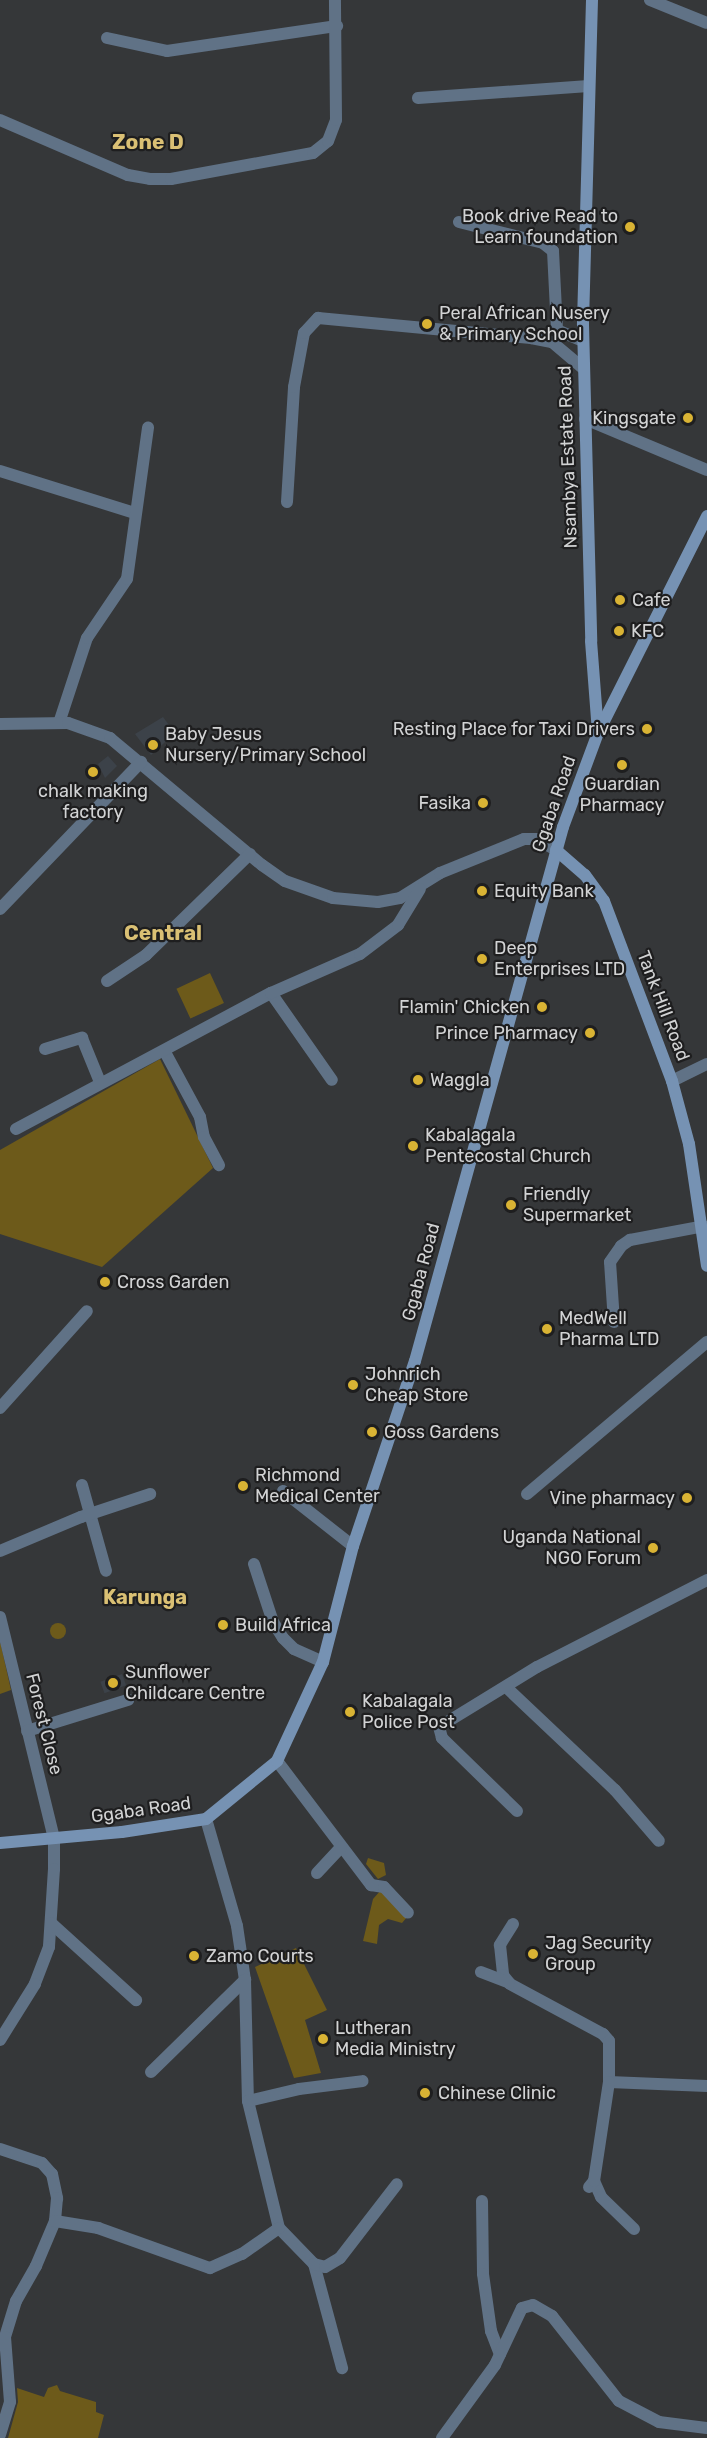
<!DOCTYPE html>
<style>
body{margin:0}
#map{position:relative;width:707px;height:2438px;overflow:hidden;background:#353739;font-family:Rubik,sans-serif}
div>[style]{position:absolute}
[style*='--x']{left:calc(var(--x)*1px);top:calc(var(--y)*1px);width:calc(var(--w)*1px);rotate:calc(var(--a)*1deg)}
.built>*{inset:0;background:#3c4249;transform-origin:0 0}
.green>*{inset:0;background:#6d5a1a;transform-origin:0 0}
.round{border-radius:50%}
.street>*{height:12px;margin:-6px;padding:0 6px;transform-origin:6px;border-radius:6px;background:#607286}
.secondary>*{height:12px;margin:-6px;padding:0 6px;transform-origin:6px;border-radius:6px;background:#7692b3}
.dots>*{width:16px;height:16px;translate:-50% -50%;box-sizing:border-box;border:3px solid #1e1e1f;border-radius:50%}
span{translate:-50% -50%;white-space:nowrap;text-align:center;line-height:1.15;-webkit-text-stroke:4.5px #1e1e1f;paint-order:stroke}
.poi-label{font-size:18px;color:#d2d3d4}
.right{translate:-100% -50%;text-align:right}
.left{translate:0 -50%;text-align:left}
.street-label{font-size:18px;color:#d2d3d4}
.neighbourhood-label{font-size:20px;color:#dac074;font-weight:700}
.quarter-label{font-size:21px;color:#dac074;font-weight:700}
</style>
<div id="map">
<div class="built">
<div style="clip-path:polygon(163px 717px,175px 733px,151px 755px,135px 734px)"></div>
<div style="clip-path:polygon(108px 756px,117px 766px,105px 778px,98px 764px)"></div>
<div style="left:122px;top:1674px;width:12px;height:23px;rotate:70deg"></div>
</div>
<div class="green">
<div style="left:210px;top:973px;width:33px;height:37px;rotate:65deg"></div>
<div style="clip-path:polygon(160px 1059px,213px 1168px,102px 1267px,0 1234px,0 1150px)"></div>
<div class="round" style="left:50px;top:1623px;width:16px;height:16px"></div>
<div style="clip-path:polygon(0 1641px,11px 1690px,0 1694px)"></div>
<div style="clip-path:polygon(368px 1858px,384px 1863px,386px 1875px,378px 1879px,366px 1864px)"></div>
<div style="clip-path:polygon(381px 1890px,407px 1917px,402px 1923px,388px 1919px,379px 1925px,377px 1944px,363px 1941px,373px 1899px)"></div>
<div style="clip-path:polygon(296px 1948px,327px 2010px,305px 2020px,321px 2073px,294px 2078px,255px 1967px)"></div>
<div style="clip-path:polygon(57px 2385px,60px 2391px,96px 2402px,96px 2412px,104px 2415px,98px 2438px,8px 2438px,18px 2402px,17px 2388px,44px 2397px,48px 2388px)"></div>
</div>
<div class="street">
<div style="--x:650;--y:0;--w:61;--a:22"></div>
<div style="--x:107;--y:38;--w:61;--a:12.2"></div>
<div style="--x:167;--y:51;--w:172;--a:-8.4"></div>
<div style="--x:418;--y:98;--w:171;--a:-4"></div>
<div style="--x:0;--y:120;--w:139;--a:23.3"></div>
<div style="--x:128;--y:175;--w:22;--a:10"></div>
<div style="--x:150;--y:179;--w:21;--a:0"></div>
<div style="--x:171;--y:179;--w:144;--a:-10.4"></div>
<div style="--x:313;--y:153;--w:19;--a:-39"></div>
<div style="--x:328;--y:141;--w:22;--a:-69"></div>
<div style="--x:336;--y:120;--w:120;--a:-90.5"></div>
<div style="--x:459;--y:222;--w:87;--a:14"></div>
<div style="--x:543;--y:243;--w:13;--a:39"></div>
<div style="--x:553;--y:251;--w:79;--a:87.1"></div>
<div style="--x:557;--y:330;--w:28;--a:23"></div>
<div style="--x:585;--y:419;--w:132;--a:22.7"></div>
<div style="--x:0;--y:471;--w:141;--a:17.3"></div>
<div style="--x:287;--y:502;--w:115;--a:-86.5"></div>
<div style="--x:294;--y:387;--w:55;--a:-79.5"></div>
<div style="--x:304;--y:333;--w:21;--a:-47"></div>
<div style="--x:318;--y:318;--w:214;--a:5.4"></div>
<div style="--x:531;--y:338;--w:21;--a:11"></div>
<div style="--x:552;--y:342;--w:42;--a:40.2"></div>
<div style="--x:59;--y:723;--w:89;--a:-71.8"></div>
<div style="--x:87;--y:638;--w:71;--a:-55.9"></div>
<div style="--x:127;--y:579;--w:153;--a:-82.1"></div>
<div style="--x:0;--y:724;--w:68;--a:-0.8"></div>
<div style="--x:68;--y:723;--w:45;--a:19.7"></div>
<div style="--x:110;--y:738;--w:198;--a:39.9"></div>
<div style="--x:262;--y:865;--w:28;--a:35"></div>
<div style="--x:285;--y:881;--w:51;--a:19.5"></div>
<div style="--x:333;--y:898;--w:45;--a:5.1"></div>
<div style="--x:378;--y:902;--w:22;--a:-10"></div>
<div style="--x:400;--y:898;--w:47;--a:-32"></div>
<div style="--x:440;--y:873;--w:91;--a:-22"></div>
<div style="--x:524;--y:839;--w:13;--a:0"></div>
<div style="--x:537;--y:839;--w:22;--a:30"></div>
<div style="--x:0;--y:909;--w:204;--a:-46.2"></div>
<div style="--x:107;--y:981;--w:47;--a:-33.7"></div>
<div style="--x:146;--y:955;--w:145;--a:-44.2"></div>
<div style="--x:271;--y:993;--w:106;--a:55"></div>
<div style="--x:45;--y:1049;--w:39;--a:-17"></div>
<div style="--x:82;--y:1038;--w:48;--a:67.8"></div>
<div style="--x:165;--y:1052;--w:74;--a:61.7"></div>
<div style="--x:200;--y:1117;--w:20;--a:79"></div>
<div style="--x:204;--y:1137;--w:32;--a:62"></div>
<div style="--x:672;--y:1081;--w:39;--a:-26"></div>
<div style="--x:16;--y:1129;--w:289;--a:-28.1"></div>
<div style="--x:271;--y:993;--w:97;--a:-23.7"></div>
<div style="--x:360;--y:954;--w:48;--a:-37.3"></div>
<div style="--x:398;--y:925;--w:42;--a:-58.6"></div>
<div style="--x:614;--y:1322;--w:60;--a:-93.8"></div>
<div style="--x:610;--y:1262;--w:19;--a:-55"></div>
<div style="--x:621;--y:1246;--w:11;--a:-34"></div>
<div style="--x:630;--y:1240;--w:75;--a:-10.7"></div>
<div style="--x:0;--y:1408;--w:130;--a:-48.1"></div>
<div style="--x:82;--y:1485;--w:89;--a:74.4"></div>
<div style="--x:283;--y:1491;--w:89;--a:38.2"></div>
<div style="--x:527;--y:1494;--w:236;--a:-40.2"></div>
<div style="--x:0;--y:1551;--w:88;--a:-22.8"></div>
<div style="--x:81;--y:1517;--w:73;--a:-18.4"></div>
<div style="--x:254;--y:1564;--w:61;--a:71.9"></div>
<div style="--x:273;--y:1622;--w:19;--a:58"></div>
<div style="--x:283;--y:1638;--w:16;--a:45"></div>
<div style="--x:294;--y:1649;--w:32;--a:24"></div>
<div style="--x:0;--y:1617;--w:228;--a:76.3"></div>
<div style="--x:54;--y:1838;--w:31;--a:90"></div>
<div style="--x:54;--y:1869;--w:78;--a:93.7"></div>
<div style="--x:49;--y:1947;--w:40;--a:111"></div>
<div style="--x:35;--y:1984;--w:66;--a:122"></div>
<div style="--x:506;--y:1687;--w:150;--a:43.4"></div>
<div style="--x:615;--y:1790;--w:67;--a:49.2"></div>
<div style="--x:27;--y:1731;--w:106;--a:-17.1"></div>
<div style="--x:277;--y:1761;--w:156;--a:52.8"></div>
<div style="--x:371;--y:1885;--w:13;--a:9"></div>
<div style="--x:384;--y:1887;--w:35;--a:47"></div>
<div style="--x:517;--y:1811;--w:105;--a:-135.8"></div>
<div style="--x:442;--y:1738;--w:11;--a:-105"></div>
<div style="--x:439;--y:1727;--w:115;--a:-31.5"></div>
<div style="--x:537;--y:1667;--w:191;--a:-27.1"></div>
<div style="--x:206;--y:1819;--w:111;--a:73.8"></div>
<div style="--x:237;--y:1926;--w:55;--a:81.6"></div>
<div style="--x:245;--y:1980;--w:121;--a:88.6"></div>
<div style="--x:248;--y:2101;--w:131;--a:76.3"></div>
<div style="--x:279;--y:2228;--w:50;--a:45.8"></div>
<div style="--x:314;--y:2264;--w:108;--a:74.9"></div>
<div style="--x:317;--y:1873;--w:35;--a:-47"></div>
<div style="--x:51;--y:1923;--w:115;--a:42.2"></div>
<div style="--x:513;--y:1924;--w:25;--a:122"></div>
<div style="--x:500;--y:1945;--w:30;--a:84"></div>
<div style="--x:503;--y:1975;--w:11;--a:52"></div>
<div style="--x:510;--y:1984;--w:106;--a:28.3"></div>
<div style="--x:603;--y:2034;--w:9;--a:49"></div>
<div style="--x:609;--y:2041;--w:41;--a:90"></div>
<div style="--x:609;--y:2082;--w:98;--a:2.3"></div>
<div style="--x:481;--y:1972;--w:30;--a:21"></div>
<div style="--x:151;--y:2072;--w:132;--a:-44.4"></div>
<div style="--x:248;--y:2101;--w:52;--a:-13.2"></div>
<div style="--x:299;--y:2089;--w:64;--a:-7.1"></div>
<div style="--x:0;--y:2149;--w:44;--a:18.4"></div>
<div style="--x:42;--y:2163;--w:15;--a:48"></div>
<div style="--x:52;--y:2174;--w:25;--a:78"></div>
<div style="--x:57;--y:2198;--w:23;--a:95"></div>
<div style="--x:55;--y:2221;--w:49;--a:112.9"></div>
<div style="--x:36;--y:2266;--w:40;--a:119.7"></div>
<div style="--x:16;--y:2301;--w:38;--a:107"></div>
<div style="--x:5;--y:2337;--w:65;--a:85.6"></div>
<div style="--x:10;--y:2402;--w:34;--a:107"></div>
<div style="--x:594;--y:2181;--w:17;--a:66"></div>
<div style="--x:601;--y:2197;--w:46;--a:44.1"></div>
<div style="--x:589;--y:2187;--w:8;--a:-50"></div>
<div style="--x:594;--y:2181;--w:100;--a:-81.4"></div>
<div style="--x:482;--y:2201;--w:73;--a:89.2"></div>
<div style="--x:483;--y:2274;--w:58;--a:82"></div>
<div style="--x:491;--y:2331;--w:25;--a:69"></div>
<div style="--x:55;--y:2221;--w:44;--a:9.2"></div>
<div style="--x:98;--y:2228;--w:119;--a:19.7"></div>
<div style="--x:210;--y:2268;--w:35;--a:-24"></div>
<div style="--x:242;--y:2254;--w:45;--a:-35.1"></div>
<div style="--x:314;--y:2264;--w:11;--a:15"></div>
<div style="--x:325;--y:2267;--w:17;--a:-31"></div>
<div style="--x:340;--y:2258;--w:93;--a:-52.4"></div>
<div style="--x:442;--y:2438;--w:90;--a:-54"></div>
<div style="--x:495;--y:2365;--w:63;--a:-64.7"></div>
<div style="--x:522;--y:2308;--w:11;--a:-15"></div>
<div style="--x:533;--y:2305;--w:22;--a:30"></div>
<div style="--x:552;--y:2316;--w:108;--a:51.8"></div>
<div style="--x:619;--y:2401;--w:45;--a:27.7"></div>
<div style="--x:659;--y:2422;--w:48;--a:7.1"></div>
</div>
<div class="secondary">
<div style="--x:592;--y:0;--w:325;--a:91.6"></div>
<div style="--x:583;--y:325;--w:316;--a:88.5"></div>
<div style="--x:591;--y:641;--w:91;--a:85.6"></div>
<div style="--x:556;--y:850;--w:38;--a:41"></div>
<div style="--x:585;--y:875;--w:32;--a:54"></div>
<div style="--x:604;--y:901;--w:192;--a:69.3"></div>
<div style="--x:672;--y:1081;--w:65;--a:74.9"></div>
<div style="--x:689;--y:1144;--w:123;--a:81.6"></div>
<div style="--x:0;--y:1843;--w:122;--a:-5.2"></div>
<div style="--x:122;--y:1832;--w:85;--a:-8.8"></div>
<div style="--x:206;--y:1819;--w:92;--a:-39.2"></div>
<div style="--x:277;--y:1761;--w:109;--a:-65.1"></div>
<div style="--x:323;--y:1662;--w:120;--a:-75.5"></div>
<div style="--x:353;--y:1546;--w:195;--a:-71.5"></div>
<div style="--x:415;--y:1361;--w:554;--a:-74.51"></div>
<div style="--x:563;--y:827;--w:100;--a:-69.6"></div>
<div style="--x:598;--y:733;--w:243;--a:-63.3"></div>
</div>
<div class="dots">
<div style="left:630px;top:227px;background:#d9b334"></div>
<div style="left:427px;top:324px;background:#d9b334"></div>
<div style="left:688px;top:418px;background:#d9b334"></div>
<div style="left:620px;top:600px;background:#d9b334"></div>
<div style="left:619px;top:631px;background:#d9b334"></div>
<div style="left:647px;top:729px;background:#d9b334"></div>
<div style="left:153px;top:745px;background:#d9b334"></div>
<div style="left:622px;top:765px;background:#d9b334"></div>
<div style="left:93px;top:772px;background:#d9b334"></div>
<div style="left:483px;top:803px;background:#d9b334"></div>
<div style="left:482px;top:891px;background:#d9b334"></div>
<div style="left:482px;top:959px;background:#d9b334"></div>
<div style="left:542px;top:1007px;background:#d9b334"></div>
<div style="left:590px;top:1033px;background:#d9b334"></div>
<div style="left:418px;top:1080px;background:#d9b334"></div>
<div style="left:413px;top:1146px;background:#d9b334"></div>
<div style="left:511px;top:1205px;background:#d9b334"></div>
<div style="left:105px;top:1282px;background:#d9b334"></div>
<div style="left:547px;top:1329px;background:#d9b334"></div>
<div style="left:353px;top:1385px;background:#d9b334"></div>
<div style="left:372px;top:1432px;background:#d9b334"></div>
<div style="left:243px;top:1486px;background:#d9b334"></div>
<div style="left:687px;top:1498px;background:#d9b334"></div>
<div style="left:653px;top:1548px;background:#d9b334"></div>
<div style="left:223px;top:1625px;background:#d9b334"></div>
<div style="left:113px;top:1683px;background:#d9b334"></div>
<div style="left:350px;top:1712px;background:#d9b334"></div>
<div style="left:533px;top:1954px;background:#d9b334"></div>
<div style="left:194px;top:1956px;background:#d9b334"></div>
<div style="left:323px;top:2039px;background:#d9b334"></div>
<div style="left:425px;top:2093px;background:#d9b334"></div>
</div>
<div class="poi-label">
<span class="right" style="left:618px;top:227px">Book drive Read to<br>Learn foundation</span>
<span class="left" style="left:439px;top:324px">Peral African Nusery<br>&amp; Primary School</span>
<span class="right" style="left:676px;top:418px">Kingsgate</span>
<span class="left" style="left:632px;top:600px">Cafe</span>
<span class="left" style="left:631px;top:631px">KFC</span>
<span class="right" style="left:635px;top:729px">Resting Place for Taxi Drivers</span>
<span class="left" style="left:165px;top:745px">Baby Jesus<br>Nursery/Primary School</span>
<span style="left:622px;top:795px">Guardian<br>Pharmacy</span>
<span style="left:93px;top:802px">chalk making<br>factory</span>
<span class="right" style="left:471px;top:803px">Fasika</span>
<span class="left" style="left:494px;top:891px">Equity Bank</span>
<span class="left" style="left:494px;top:959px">Deep<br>Enterprises LTD</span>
<span class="right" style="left:530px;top:1007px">Flamin' Chicken</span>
<span class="right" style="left:578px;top:1033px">Prince Pharmacy</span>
<span class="left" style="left:430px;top:1080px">Waggla</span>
<span class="left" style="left:425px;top:1146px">Kabalagala<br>Pentecostal Church</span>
<span class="left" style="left:523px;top:1205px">Friendly<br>Supermarket</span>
<span class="left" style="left:117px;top:1282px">Cross Garden</span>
<span class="left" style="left:559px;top:1329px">MedWell<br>Pharma LTD</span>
<span class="left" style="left:365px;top:1385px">Johnrich<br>Cheap Store</span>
<span class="left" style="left:384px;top:1432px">Goss Gardens</span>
<span class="left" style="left:255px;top:1486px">Richmond<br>Medical Center</span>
<span class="right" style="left:675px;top:1498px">Vine pharmacy</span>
<span class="right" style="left:641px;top:1548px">Uganda National<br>NGO Forum</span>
<span class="left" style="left:235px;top:1625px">Build Africa</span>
<span class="left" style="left:125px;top:1683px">Sunflower<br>Childcare Centre</span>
<span class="left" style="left:362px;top:1712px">Kabalagala<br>Police Post</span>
<span class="left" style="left:545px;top:1954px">Jag Security<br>Group</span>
<span class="left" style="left:206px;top:1956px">Zamo Courts</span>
<span class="left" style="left:335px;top:2039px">Lutheran<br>Media Ministry</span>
<span class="left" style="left:438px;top:2093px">Chinese Clinic</span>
</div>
<div class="street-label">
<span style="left:568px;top:457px;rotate:-92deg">Nsambya Estate Road</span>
<span style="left:554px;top:804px;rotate:-71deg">Ggaba Road</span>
<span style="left:663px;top:1006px;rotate:69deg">Tank Hill Road</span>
<span style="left:421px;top:1272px;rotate:-75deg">Ggaba Road</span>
<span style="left:44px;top:1724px;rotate:76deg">Forest Close</span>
<span style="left:141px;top:1810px;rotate:-8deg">Ggaba Road</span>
</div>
<div class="neighbourhood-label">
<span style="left:145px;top:1597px">Karunga</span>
</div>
<div class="quarter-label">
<span style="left:148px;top:142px">Zone D</span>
<span style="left:163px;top:933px">Central</span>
</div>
</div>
